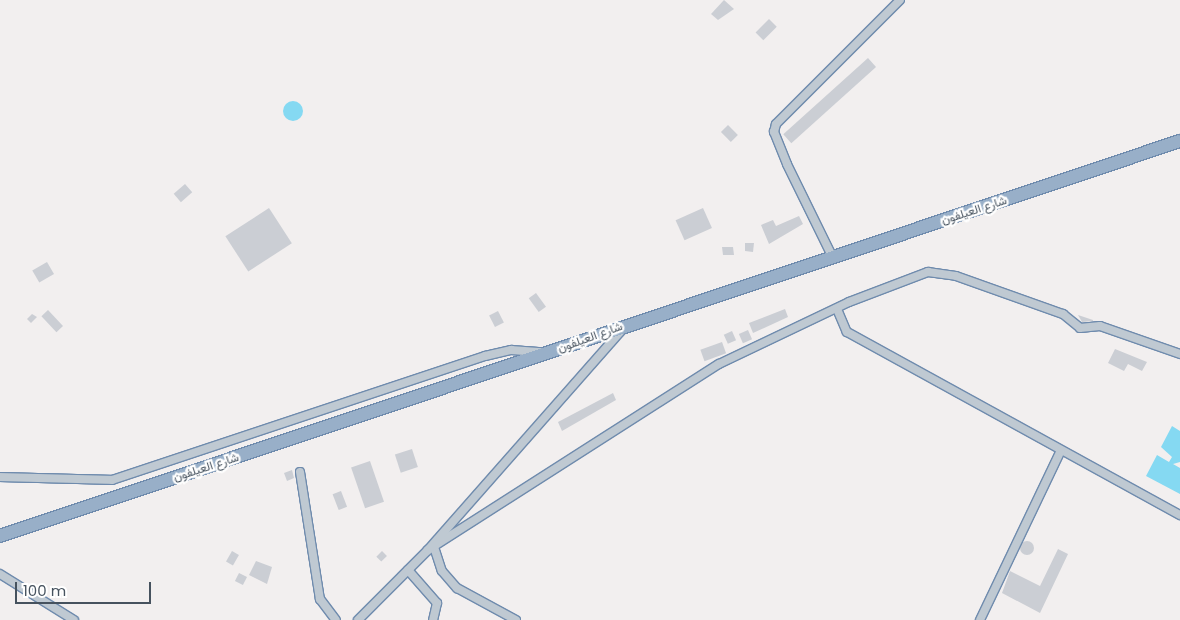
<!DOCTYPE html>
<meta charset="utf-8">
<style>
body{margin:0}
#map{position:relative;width:1180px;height:620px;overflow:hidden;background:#f2efef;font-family:Poppins,Vazirmatn,sans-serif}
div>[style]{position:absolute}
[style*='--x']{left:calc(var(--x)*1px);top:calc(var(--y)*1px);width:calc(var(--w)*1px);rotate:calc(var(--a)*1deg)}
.water>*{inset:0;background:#85d9f2}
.round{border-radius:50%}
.building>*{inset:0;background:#cbced4;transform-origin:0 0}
.roads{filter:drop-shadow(1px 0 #6f8bad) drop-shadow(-1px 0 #6f8bad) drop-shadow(0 1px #6f8bad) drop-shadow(0 -1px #6f8bad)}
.minor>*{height:8px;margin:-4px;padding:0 4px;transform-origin:4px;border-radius:4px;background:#bfc9d2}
.trunk>*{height:12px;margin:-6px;padding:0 6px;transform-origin:6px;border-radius:6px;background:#98afc8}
span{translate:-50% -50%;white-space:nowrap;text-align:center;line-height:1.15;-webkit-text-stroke:4.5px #fff;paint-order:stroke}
.street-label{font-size:12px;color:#46525e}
.scale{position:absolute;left:15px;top:582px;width:136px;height:22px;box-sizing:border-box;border:2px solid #46525e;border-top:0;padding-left:6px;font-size:15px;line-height:18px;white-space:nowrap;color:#46525e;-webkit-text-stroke:4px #fff;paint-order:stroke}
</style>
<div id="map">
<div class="water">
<div class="round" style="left:283px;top:101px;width:20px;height:20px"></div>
<div style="clip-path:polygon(1172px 426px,1180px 431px,1180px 462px,1173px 464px,1180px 468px,1180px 494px,1146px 476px,1157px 455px,1169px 462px,1172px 457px,1161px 447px)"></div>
</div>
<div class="building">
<div style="clip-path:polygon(724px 0,734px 9px,718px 20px,711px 14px)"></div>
<div style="left:769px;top:19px;width:11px;height:19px;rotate:45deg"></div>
<div style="left:868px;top:58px;width:12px;height:114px;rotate:48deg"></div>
<div style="left:728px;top:125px;width:14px;height:10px;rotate:45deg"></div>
<div style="left:185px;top:184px;width:11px;height:15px;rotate:49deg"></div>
<div style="left:269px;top:208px;width:42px;height:52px;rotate:57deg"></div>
<div style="left:703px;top:208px;width:22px;height:30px;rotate:66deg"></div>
<div style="clip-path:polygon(799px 216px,803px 224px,769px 244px,761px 225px,773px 220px,776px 226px)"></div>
<div style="clip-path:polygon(745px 243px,754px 243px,753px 252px,745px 251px)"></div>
<div style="clip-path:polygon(722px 247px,733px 247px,734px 255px,723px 255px)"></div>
<div style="left:47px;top:262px;width:14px;height:17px;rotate:60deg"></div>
<div style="left:536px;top:293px;width:17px;height:9px;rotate:54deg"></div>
<div style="clip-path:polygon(785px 309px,788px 317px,753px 333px,749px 323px)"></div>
<div style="left:48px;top:310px;width:22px;height:9px;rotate:47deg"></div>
<div style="left:498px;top:311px;width:13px;height:10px;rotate:63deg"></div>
<div style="clip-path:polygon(32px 314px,37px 317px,31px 323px,27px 319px)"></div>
<div style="clip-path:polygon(1078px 315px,1093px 320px,1093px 321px,1082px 322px)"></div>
<div style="left:748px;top:330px;width:10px;height:10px;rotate:66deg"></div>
<div style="left:732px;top:331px;width:10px;height:9px;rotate:66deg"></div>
<div style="left:722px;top:342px;width:12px;height:23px;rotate:70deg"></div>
<div style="clip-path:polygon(1115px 349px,1147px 362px,1142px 371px,1128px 364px,1124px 371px,1108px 363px)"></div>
<div style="clip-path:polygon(613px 393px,616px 400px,562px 431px,558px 422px)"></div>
<div style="left:412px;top:449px;width:19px;height:18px;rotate:72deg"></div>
<div style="left:370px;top:461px;width:43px;height:20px;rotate:71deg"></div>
<div style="clip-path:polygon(292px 470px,294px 478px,287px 481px,284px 473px)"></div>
<div style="left:341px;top:491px;width:17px;height:9px;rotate:69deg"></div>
<div class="round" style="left:1020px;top:541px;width:14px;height:14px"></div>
<div style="clip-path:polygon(1058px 549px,1068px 554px,1040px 613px,1002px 593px,1010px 571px,1040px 586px)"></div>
<div style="left:232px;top:551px;width:8px;height:12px;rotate:30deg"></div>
<div style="left:382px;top:551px;width:7px;height:8px;rotate:45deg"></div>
<div style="clip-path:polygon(256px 561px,272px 567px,267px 584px,249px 575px)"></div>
<div style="left:239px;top:573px;width:9px;height:9px;rotate:27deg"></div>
</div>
<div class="roads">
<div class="minor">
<div style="--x:832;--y:256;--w:102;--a:-116.1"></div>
<div style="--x:787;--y:164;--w:35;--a:-112"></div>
<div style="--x:774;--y:132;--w:8;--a:-76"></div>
<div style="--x:776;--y:124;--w:175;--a:-45"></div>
<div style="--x:837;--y:309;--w:25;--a:67"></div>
<div style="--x:847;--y:332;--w:380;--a:28.8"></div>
<div style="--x:300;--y:472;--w:129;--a:81.1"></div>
<div style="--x:320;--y:599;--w:26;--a:53"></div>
<div style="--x:0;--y:477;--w:112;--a:1.5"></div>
<div style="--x:112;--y:480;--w:393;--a:-18.4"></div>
<div style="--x:485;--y:356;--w:27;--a:-13"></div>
<div style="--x:511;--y:350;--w:31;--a:4"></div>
<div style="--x:434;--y:547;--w:25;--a:72"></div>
<div style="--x:442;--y:571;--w:23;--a:49"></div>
<div style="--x:457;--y:588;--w:67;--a:28.5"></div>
<div style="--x:428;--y:550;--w:345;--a:-32.6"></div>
<div style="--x:719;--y:364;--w:144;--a:-25.5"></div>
<div style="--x:849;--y:302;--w:85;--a:-20.8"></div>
<div style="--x:928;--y:272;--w:28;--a:8"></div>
<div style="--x:956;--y:276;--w:114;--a:19.6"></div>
<div style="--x:1063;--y:314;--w:22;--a:39"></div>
<div style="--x:1080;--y:328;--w:20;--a:-6"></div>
<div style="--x:1100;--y:326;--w:85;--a:19.3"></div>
<div style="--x:408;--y:570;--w:44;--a:48.7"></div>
<div style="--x:437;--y:603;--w:17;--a:103"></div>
<div style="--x:0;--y:574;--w:87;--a:31.9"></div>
<div style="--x:358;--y:620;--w:99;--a:-45"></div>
<div style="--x:428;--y:550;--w:295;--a:-48.6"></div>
<div style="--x:980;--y:620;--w:188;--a:-64.5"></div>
</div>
<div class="trunk">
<div style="--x:0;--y:536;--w:1244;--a:-18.51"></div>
</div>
</div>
<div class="street-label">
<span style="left:974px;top:210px;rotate:-18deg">شارع العيلفون</span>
<span style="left:590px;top:337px;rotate:-20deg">شارع العيلفون</span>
<span style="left:206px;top:467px;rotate:-18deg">شارع العيلفون</span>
</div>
<div class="scale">100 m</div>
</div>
